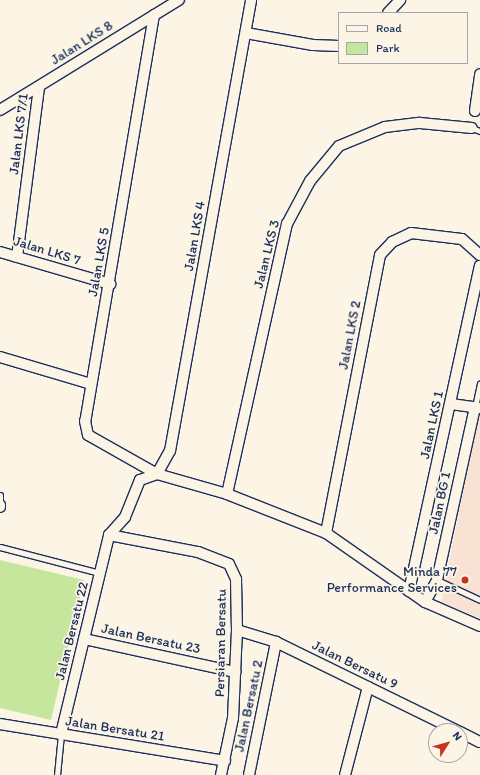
<!DOCTYPE html>
<style>
body{margin:0}
#map{position:relative;width:480px;height:775px;overflow:hidden;background:#fcf5e5;font-family:Itim,sans-serif}
div>[style]{position:absolute}
[style*='--x']{left:calc(var(--x)*1px);top:calc(var(--y)*1px);width:calc(var(--w)*1px);rotate:calc(var(--a)*1deg)}
.built>*{inset:0;background:#f8e2d4}
.green>*{inset:0;background:#c7e69d}
.roads{filter:drop-shadow(1px 0 #1b2f5e) drop-shadow(-1px 0 #1b2f5e) drop-shadow(0 1px #1b2f5e) drop-shadow(0 -1px #1b2f5e)}
.lane>*{height:5px;margin:-2.5px;padding:0 2.5px;transform-origin:2.5px;border-radius:2.5px;background:#fcf5e5}
.street>*{height:10px;margin:-5px;padding:0 5px;transform-origin:5px;border-radius:5px;background:#fcf5e5}
.dots>*{width:11px;height:11px;translate:-50% -50%;box-sizing:border-box;border:2px solid #fcf5e5;border-radius:50%}
span{translate:-50% -50%;white-space:nowrap;text-align:center;line-height:1.15;-webkit-text-stroke:3.5px #fcf5e5;paint-order:stroke}
.street-label{font-size:14px;color:#1b2f5e}
.poi-label{font-size:14px;color:#1b2f5e}
.right{translate:-100% -50%;text-align:right}
.legend{position:absolute;left:338px;top:12px;width:130px;height:52px;box-sizing:border-box;background:#fcf5e5;border:1px solid #a2a6af;margin:0;padding:5px 7px;list-style:none;font-size:12px;color:#1b2f5e}
.legend li{display:flex;align-items:center;gap:8px;height:20px}
.legend b{width:20px;border:1px solid #a2a6af}
.north{position:absolute;left:428px;top:723px;width:40px;height:40px;box-sizing:border-box;background:#fcf5e5;border:1px solid #a2a6af;border-radius:50%;rotate:53deg;font-size:11px;font-weight:700;line-height:16px;text-align:center;color:#1b2f5e}
.north::after{content:'';display:block;margin:auto;width:14px;height:18px;background:#c8321e;clip-path:polygon(50% 0,100% 100%,50% 72%,0 100%)}
</style>
<div id="map">
<div class="built">
<div style="clip-path:polygon(479px 413px,480px 413px,480px 618px,441px 602px)"></div>
</div>
<div class="green">
<div style="clip-path:polygon(0 560px,84px 580px,51px 720px,0 708px)"></div>
</div>
<div class="roads">
<div class="lane">
<div style="--x:472;--y:128;--w:9;--a:21"></div>
<div style="--x:475;--y:407;--w:24;--a:-78"></div>
<div style="--x:0;--y:495;--w:10;--a:90"></div>
<div style="--x:0;--y:547;--w:103;--a:14.6"></div>
<div style="--x:437;--y:580;--w:47;--a:24.9"></div>
<div style="--x:57;--y:775;--w:41;--a:-84.4"></div>
</div>
<div class="street">
<div style="--x:388;--y:13;--w:18;--a:-47"></div>
<div style="--x:154;--y:15;--w:412;--a:99.6"></div>
<div style="--x:85;--y:421;--w:14;--a:78"></div>
<div style="--x:88;--y:435;--w:79;--a:29.5"></div>
<div style="--x:157;--y:474;--w:73;--a:15.9"></div>
<div style="--x:227;--y:494;--w:106;--a:21.5"></div>
<div style="--x:326;--y:533;--w:121;--a:34.9"></div>
<div style="--x:425;--y:602;--w:60;--a:23.6"></div>
<div style="--x:246;--y:33;--w:68;--a:10.2"></div>
<div style="--x:313;--y:45;--w:26;--a:2"></div>
<div style="--x:0;--y:110;--w:210;--a:-31.6"></div>
<div style="--x:475;--y:111;--w:37;--a:-82"></div>
<div style="--x:0;--y:252;--w:115;--a:16.2"></div>
<div style="--x:17;--y:257;--w:171;--a:-82.6"></div>
<div style="--x:0;--y:357;--w:95;--a:16.5"></div>
<div style="--x:451;--y:404;--w:29;--a:8"></div>
<div style="--x:157;--y:474;--w:26;--a:-61"></div>
<div style="--x:170;--y:451;--w:458;--a:-79.8"></div>
<div style="--x:227;--y:494;--w:277;--a:-77.5"></div>
<div style="--x:287;--y:224;--w:49;--a:-61.9"></div>
<div style="--x:310;--y:181;--w:45;--a:-50.4"></div>
<div style="--x:339;--y:146;--w:50;--a:-22.4"></div>
<div style="--x:385;--y:127;--w:35;--a:-7"></div>
<div style="--x:420;--y:123;--w:52;--a:5.5"></div>
<div style="--x:0;--y:507;--w:2;--a:-90"></div>
<div style="--x:326;--y:533;--w:283;--a:-79"></div>
<div style="--x:380;--y:255;--w:18;--a:-47"></div>
<div style="--x:392;--y:242;--w:21;--a:-25"></div>
<div style="--x:411;--y:233;--w:51;--a:6.7"></div>
<div style="--x:462;--y:239;--w:24;--a:42"></div>
<div style="--x:109;--y:535;--w:91;--a:10.8"></div>
<div style="--x:198;--y:552;--w:33;--a:21"></div>
<div style="--x:229;--y:564;--w:17;--a:65"></div>
<div style="--x:236;--y:579;--w:51;--a:88.9"></div>
<div style="--x:237;--y:630;--w:88;--a:92.6"></div>
<div style="--x:233;--y:718;--w:58;--a:101.9"></div>
<div style="--x:409;--y:591;--w:333;--a:-77.7"></div>
<div style="--x:425;--y:602;--w:25;--a:-61"></div>
<div style="--x:437;--y:580;--w:177;--a:-77.6"></div>
<div style="--x:237;--y:630;--w:41;--a:17.1"></div>
<div style="--x:276;--y:642;--w:203;--a:26.1"></div>
<div style="--x:84;--y:639;--w:155;--a:12.3"></div>
<div style="--x:0;--y:724;--w:228;--a:9.3"></div>
<div style="--x:460;--y:732;--w:22;--a:27"></div>
<div style="--x:61;--y:734;--w:205;--a:-76.4"></div>
<div style="--x:109;--y:535;--w:24;--a:-48"></div>
<div style="--x:125;--y:517;--w:40;--a:-68"></div>
<div style="--x:140;--y:480;--w:18;--a:-19"></div>
<div style="--x:249;--y:775;--w:136;--a:-78.5"></div>
<div style="--x:345;--y:775;--w:91;--a:-75.4"></div>
</div>
</div>
<div class="dots">
<div style="left:465px;top:580px;background:#c8321e"></div>
</div>
<div class="street-label">
<span style="left:82px;top:43px;rotate:-32deg">Jalan LKS 8</span>
<span style="left:19px;top:134px;rotate:-83deg">Jalan LKS 7/1</span>
<span style="left:195px;top:236px;rotate:-80deg">Jalan LKS 4</span>
<span style="left:47px;top:251px;rotate:17deg">Jalan LKS 7</span>
<span style="left:267px;top:254px;rotate:-76deg">Jalan LKS 3</span>
<span style="left:99px;top:262px;rotate:-80deg">Jalan LKS 5</span>
<span style="left:350px;top:335px;rotate:-79deg">Jalan LKS 2</span>
<span style="left:432px;top:425px;rotate:-78deg">Jalan LKS 1</span>
<span style="left:440px;top:503px;rotate:-78deg">Jalan BG 1</span>
<span style="left:72px;top:631px;rotate:-76deg">Jalan Bersatu 22</span>
<span style="left:151px;top:639px;rotate:12deg">Jalan Bersatu 23</span>
<span style="left:221px;top:643px;rotate:-89deg">Persiaran Bersatu</span>
<span style="left:355px;top:665px;rotate:26deg">Jalan Bersatu 9</span>
<span style="left:249px;top:706px;rotate:-78deg">Jalan Bersatu 2</span>
<span style="left:115px;top:729px;rotate:9deg">Jalan Bersatu 21</span>
</div>
<div class="poi-label">
<span class="right" style="left:457px;top:580px">Minda 77<br>Performance Services</span>
</div>
<ul class="legend">
<li><b style="height:5px;background:#fcf5e5"></b>Road</li>
<li><b style="height:11px;background:#c7e69d"></b>Park</li>
</ul>
<div class="north">N</div>
</div>
